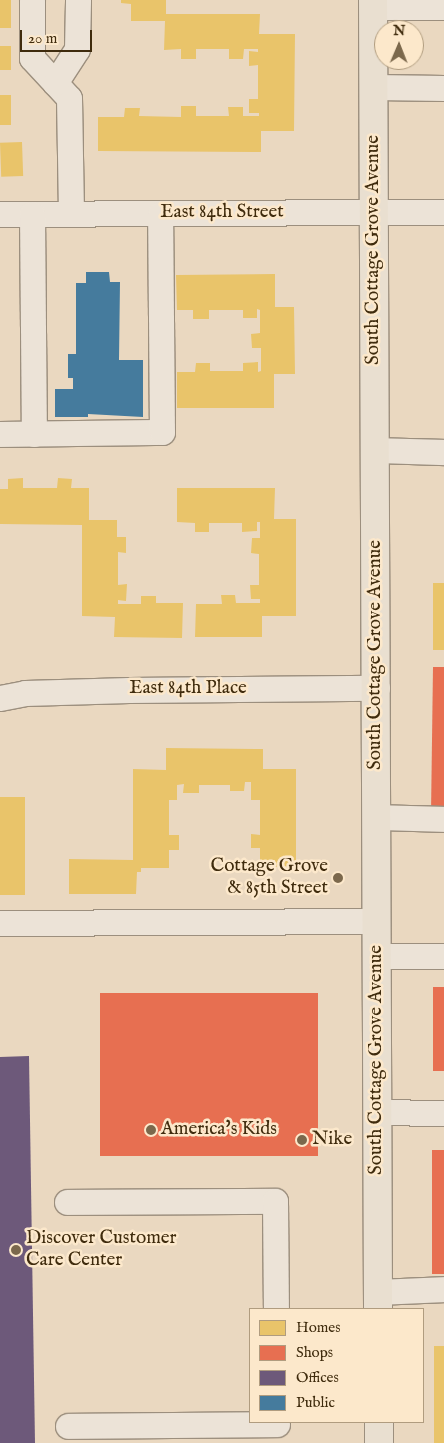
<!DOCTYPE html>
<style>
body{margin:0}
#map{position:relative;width:444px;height:1443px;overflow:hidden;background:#ead8c0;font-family:"IM FELL English",serif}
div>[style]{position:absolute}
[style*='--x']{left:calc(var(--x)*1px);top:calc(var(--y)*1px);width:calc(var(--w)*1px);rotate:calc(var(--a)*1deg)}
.homes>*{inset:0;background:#e9c46a;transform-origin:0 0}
.shops>*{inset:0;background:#e76f51;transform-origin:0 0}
.offices>*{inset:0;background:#6d597a}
.public>*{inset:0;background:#457b9d}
.roads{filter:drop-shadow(1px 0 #9c8f7e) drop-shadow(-1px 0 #9c8f7e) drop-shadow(0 1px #9c8f7e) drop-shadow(0 -1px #9c8f7e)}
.minor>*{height:25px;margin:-12.5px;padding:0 12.5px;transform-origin:12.5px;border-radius:12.5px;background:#ece3d7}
.major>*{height:28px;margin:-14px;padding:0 14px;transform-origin:14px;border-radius:14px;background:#e9dfd0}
.dots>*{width:14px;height:14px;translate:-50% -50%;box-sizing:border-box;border:2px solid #fce8cb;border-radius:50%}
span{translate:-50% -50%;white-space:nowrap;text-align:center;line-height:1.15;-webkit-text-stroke:5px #fce8cb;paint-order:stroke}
.street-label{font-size:19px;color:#3f2b0d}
.poi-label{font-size:19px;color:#3f2b0d}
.right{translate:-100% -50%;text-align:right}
.left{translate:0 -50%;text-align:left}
.legend{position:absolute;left:249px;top:1308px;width:175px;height:115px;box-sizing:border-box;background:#fce8cb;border:1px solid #b09c7f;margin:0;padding:6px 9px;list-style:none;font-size:15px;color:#3f2b0d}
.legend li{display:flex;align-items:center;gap:10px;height:25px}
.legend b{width:25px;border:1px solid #b09c7f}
.north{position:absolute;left:374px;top:20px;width:50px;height:50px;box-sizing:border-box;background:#fce8cb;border:1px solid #b09c7f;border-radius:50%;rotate:1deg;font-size:14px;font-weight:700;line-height:20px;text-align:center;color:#3f2b0d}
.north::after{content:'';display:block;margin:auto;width:18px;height:22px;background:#7b684c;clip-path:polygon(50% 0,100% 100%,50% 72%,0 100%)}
.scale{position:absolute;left:20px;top:30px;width:72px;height:22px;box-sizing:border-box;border:2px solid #3f2b0d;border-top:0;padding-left:6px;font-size:15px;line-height:18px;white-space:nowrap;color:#3f2b0d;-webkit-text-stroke:4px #fce8cb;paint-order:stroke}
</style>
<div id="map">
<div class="homes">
<div style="left:0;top:0;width:11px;height:28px"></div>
<div style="clip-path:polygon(121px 0,166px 0,166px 14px,260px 14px,259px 34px,295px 34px,294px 131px,261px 131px,261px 152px,98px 151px,98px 117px,124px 117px,125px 108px,140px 108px,139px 116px,181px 117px,181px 106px,196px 106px,196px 116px,229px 116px,228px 107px,243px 107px,243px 116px,259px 116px,259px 113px,249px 113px,249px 99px,258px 99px,258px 65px,249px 66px,249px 51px,258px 52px,258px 49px,244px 49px,243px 59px,229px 59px,229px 49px,196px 49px,196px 59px,181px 59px,181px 49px,164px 50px,165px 21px,131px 21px,131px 4px,121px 3px)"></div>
<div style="left:0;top:46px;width:11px;height:24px"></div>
<div style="left:0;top:95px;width:11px;height:30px"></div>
<div style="left:22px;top:142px;width:34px;height:22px;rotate:88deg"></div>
<div style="clip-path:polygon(275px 274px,275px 307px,294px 307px,295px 374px,274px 374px,274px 408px,177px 408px,177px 372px,195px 372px,196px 363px,210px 363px,210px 371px,243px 371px,243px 363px,258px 362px,258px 372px,261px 371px,261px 348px,252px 348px,251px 334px,260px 333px,260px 310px,257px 309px,257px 318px,243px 318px,243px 310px,209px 310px,209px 319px,193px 319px,193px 310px,177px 310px,176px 275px)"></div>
<div style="clip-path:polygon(23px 478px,23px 488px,57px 488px,58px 478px,72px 479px,71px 488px,89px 488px,89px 520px,117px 520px,117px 537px,126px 537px,126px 553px,118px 552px,118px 585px,127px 584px,126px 601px,118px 600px,118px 604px,141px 604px,141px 596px,156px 596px,156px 603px,183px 603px,182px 638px,114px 637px,115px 617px,82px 616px,82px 525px,0 524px,0 489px,8px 489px,8px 479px)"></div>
<div style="clip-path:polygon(177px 488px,275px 488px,274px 519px,296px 519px,296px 616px,262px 616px,262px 637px,195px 637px,196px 604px,222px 604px,221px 595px,235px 595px,236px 603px,260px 603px,260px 599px,251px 599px,250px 585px,259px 585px,259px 554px,251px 553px,252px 538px,260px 538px,260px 522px,257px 522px,257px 531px,242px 532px,242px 523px,209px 523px,209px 532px,195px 532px,195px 523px,177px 522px)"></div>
<div style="left:433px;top:583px;width:11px;height:67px"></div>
<div style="clip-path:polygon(166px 748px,263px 749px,263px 769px,296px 769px,296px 866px,260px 867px,260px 848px,251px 848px,251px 834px,260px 835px,260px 800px,251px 800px,251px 782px,245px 782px,244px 791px,230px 791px,230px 785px,199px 785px,199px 793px,183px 793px,184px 784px,177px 785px,177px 800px,169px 800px,169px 835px,179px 835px,179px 850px,169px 850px,169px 868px,141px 868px,141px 872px,137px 872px,136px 894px,69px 894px,69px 859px,133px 860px,133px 769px,166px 770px)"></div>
<div style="left:0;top:797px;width:25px;height:98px"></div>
<div style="left:434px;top:1346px;width:10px;height:97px"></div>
</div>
<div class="shops">
<div style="clip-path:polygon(433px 667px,444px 667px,444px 814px,431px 814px)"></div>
<div style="left:433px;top:987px;width:11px;height:84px"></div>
<div style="left:318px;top:993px;width:163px;height:218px;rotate:90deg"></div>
<div style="left:432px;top:1150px;width:12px;height:124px"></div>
</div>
<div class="offices">
<div style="clip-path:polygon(29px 1056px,35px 1443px,0 1443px,0 1057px)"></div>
</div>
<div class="public">
<div style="clip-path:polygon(86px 272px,109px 272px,110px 282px,120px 282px,119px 360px,143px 360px,143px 417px,88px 414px,88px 417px,55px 417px,55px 389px,73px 389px,73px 378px,68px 378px,68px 354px,76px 354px,76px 283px,86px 283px)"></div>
</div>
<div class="roads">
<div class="minor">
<div style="--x:32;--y:0;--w:58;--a:90"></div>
<div style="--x:32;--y:58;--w:54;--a:47.2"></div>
<div style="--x:69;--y:98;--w:116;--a:89"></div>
<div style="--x:373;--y:7;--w:71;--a:0"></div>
<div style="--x:55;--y:83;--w:40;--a:-57.1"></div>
<div style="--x:77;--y:49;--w:49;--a:-88.8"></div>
<div style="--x:374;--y:87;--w:70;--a:0.8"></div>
<div style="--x:0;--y:214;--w:444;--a:-0.3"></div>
<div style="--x:32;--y:214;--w:220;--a:89.5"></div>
<div style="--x:0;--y:434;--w:162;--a:-0.7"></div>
<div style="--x:162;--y:432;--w:218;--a:-90.5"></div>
<div style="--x:375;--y:450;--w:69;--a:1.7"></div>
<div style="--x:0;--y:698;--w:25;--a:-11"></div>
<div style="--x:25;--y:693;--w:104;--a:-1.7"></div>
<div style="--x:129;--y:690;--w:248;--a:-0.5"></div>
<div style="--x:376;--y:817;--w:68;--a:1.7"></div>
<div style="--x:0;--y:923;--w:376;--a:-0.3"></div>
<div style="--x:376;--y:956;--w:68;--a:0"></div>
<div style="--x:377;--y:1112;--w:67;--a:0.9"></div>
<div style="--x:67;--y:1202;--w:208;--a:-0.3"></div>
<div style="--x:275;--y:1201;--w:108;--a:89.5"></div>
<div style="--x:378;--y:1292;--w:66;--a:-2.6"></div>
<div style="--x:68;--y:1426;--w:209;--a:-0.5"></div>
</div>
<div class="major">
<div style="--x:373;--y:0;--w:1309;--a:89.78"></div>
<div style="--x:379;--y:1422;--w:21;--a:90"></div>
</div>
</div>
<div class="dots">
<div style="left:338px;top:878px;background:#7b684c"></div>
<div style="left:151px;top:1130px;background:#7b684c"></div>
<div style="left:302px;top:1140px;background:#7b684c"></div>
<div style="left:16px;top:1250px;background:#7b684c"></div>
</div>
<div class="street-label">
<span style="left:222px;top:213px">East 84th Street</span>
<span style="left:374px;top:250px;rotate:-90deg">South Cottage Grove Avenue</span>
<span style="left:376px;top:655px;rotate:-90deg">South Cottage Grove Avenue</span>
<span style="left:188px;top:689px">East 84th Place</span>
<span style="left:377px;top:1060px;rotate:-90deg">South Cottage Grove Avenue</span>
</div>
<div class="poi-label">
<span class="right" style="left:328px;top:878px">Cottage Grove<br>&amp; 85th Street</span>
<span class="left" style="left:161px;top:1130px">America's Kids</span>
<span class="left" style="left:312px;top:1140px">Nike</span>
<span class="left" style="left:26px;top:1250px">Discover Customer<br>Care Center</span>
</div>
<ul class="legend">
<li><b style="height:14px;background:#e9c46a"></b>Homes</li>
<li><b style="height:14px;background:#e76f51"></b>Shops</li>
<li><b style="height:14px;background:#6d597a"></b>Offices</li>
<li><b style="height:14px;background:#457b9d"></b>Public</li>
</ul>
<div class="north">N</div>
<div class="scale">20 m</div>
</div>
